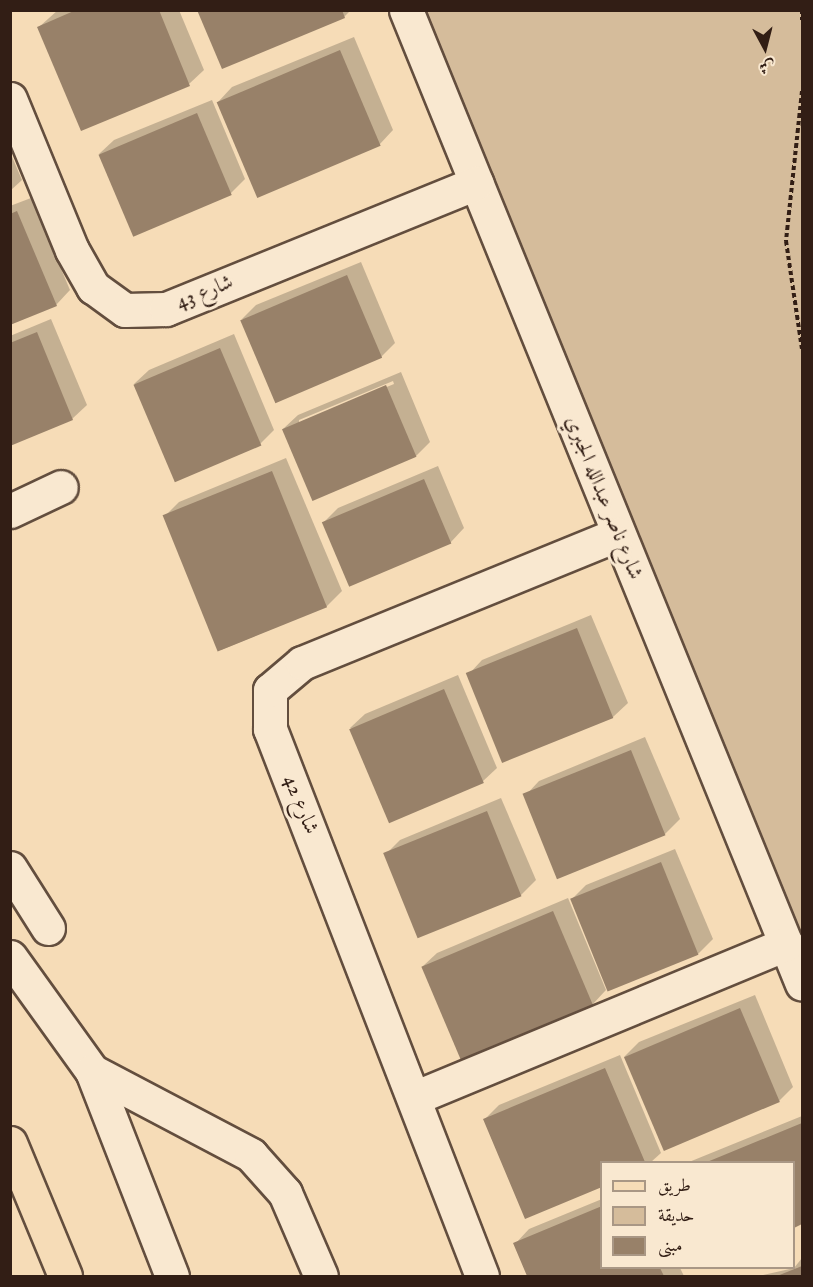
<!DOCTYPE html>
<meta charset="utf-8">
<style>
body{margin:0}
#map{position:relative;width:813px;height:1287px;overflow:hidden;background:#f6dcb7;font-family:"IM FELL English",Amiri,serif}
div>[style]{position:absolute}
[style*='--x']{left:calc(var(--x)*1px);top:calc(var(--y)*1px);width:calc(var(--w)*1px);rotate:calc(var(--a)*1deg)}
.green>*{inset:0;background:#d5bc9b}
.shadow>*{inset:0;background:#0003}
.building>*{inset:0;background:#988169;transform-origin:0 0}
.path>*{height:4px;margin-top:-2px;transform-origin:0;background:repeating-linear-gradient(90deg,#321e15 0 4.5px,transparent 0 7.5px)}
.roads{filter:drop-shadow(2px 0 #634e3e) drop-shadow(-2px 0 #634e3e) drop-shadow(0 2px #634e3e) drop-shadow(0 -2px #634e3e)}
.minor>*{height:33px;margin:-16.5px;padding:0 16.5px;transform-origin:16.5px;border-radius:16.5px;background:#f9e8d0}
.major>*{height:33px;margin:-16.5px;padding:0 16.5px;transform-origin:16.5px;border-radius:16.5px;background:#f6dcb7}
span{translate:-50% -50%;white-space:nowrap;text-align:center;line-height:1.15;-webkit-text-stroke:6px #f9e8d0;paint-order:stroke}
.street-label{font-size:21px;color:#321e15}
.frame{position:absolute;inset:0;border:12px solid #321e15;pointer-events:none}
.legend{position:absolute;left:600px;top:1161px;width:195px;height:108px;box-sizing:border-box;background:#f9e8d0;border:2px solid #a99785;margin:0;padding:8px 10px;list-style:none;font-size:18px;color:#321e15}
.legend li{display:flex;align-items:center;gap:12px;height:30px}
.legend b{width:30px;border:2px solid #a99785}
.north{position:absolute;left:735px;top:18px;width:60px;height:60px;-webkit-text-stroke:4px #f9e8d0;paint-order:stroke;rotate:173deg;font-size:16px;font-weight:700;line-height:24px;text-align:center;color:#321e15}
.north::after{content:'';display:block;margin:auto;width:21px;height:27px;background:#321e15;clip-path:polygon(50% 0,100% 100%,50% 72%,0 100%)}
</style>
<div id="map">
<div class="green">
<div style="clip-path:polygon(407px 11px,802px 11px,802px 984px)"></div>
</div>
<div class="shadow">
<div style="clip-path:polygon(58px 10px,179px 10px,204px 70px,189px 84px,39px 27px)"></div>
<div style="clip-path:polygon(198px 10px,351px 10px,344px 17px)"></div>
<div style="clip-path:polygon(354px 37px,393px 130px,379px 145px,218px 102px,232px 87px)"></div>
<div style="clip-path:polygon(212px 100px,245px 179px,231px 193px,99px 154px,114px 140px)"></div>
<div style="clip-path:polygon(10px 152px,22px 180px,10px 191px)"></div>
<div style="clip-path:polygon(31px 198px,70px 290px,56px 305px,10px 324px,10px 206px)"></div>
<div style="clip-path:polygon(361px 262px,395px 343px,381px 357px,242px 319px,256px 305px)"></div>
<div style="clip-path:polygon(51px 319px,87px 405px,72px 419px,10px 445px,10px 336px)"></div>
<div style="clip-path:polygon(234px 334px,274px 430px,260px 444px,134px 384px,149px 370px)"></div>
<div style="clip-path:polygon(evenodd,401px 372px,430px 442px,416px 456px,283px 429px,298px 415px,401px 372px,393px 381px,394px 384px,299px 423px,299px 420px,393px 381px)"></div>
<div style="clip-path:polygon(286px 458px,342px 591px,327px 606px,221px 650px,165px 516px,179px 502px)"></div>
<div style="clip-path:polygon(438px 466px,464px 528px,450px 543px,324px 522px,338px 508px)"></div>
<div style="clip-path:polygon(591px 615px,628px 703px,613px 717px,468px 675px,482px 660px)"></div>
<div style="clip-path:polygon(458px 675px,497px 768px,482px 782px,350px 728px,365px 714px)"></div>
<div style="clip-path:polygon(645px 737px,680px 819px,665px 834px,525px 796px,539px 781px)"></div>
<div style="clip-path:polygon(501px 798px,536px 880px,521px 895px,386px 854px,400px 840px)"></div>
<div style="clip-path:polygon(675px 849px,713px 939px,698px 954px,572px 899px,586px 885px)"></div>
<div style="clip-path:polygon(568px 898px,606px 990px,592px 1005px,422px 967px,437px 953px)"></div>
<div style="clip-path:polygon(755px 995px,793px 1087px,779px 1101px,624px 1057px,639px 1042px)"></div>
<div style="clip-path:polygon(620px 1055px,661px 1153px,651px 1162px,602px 1162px,485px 1119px,499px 1105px)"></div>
<div style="clip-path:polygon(802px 1116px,802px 1223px,794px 1226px,794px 1162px,689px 1162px)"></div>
<div style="clip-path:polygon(602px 1199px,602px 1268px,680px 1268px,684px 1276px,528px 1276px,515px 1244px,529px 1229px)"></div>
<div style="clip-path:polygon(802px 1258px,802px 1276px,759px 1276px,794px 1268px)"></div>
</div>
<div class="building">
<div style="clip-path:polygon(76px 10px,159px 10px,190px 86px,81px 131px,37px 27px)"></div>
<div style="clip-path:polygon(197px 10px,342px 10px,345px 18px,222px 69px)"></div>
<div style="left:340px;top:50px;width:104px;height:134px;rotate:67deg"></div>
<div style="left:197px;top:113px;width:89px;height:107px;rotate:67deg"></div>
<div style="clip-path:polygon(17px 211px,57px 306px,10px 325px,10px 214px)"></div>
<div style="left:347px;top:275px;width:90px;height:116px;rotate:67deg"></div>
<div style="clip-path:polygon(37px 332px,73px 420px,10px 446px,10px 343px)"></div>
<div style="left:220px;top:348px;width:106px;height:94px;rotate:67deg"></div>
<div style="left:386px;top:385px;width:78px;height:113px;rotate:67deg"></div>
<div style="left:272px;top:471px;width:147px;height:118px;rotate:68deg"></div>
<div style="left:424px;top:479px;width:70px;height:111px;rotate:67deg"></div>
<div style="left:577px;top:628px;width:97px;height:120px;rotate:68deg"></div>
<div style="left:444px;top:689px;width:102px;height:103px;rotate:67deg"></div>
<div style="left:631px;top:750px;width:92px;height:117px;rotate:68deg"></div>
<div style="left:487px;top:811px;width:92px;height:112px;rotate:68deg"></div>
<div style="left:661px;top:862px;width:100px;height:98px;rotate:68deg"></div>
<div style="left:553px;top:911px;width:103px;height:143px;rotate:67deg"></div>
<div style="left:740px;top:1008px;width:102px;height:126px;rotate:67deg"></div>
<div style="clip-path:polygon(605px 1068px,645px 1162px,602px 1162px,602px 1187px,525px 1219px,483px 1119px)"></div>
<div style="clip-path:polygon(802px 1123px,802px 1224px,794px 1228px,794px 1162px,707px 1162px)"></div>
<div style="clip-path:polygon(602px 1206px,602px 1268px,660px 1268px,664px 1276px,527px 1276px,513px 1243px)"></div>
<div style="clip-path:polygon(802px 1266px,802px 1276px,777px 1276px)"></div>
</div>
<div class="path">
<div style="--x:802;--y:10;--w:10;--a:90"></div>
<div style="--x:802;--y:91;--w:151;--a:96.1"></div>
<div style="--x:786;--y:241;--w:109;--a:81.6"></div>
</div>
<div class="roads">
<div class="minor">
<div style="--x:406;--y:10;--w:1051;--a:67.87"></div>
<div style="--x:10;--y:99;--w:163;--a:67.7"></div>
<div style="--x:72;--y:250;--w:43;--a:60.4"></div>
<div style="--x:93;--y:287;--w:39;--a:36"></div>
<div style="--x:125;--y:310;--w:41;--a:-1.4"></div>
<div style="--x:166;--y:309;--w:335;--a:-22.1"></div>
<div style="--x:10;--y:511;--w:56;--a:-25.2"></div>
<div style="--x:10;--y:868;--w:71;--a:57.7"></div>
<div style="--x:10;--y:957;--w:140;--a:54.3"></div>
<div style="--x:92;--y:1071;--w:220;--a:68.7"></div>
<div style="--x:92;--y:1071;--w:180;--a:27.8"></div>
<div style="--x:251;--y:1155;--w:51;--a:48.2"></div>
<div style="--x:285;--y:1193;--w:90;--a:66.6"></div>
<div style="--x:414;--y:1098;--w:403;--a:-22.5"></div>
<div style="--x:482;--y:1276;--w:587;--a:-111.18"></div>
<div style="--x:270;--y:729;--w:39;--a:-90"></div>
<div style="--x:270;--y:690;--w:42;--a:-40.2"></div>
<div style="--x:302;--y:663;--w:341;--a:-22.2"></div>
</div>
<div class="major">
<div style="--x:10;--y:1143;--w:144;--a:67.5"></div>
</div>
</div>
<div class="street-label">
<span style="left:205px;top:293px;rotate:-22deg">شارع 43</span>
<span style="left:603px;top:498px;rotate:68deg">شارع ناصر عبدالله الجبري</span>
<span style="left:300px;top:805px;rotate:68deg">شارع 42</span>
</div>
<div class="frame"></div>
<ul class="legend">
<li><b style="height:8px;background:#f6dcb7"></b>طريق</li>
<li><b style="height:16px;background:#d5bc9b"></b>حديقة</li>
<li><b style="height:16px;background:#988169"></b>مبنى</li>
</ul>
<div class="north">ش</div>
</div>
